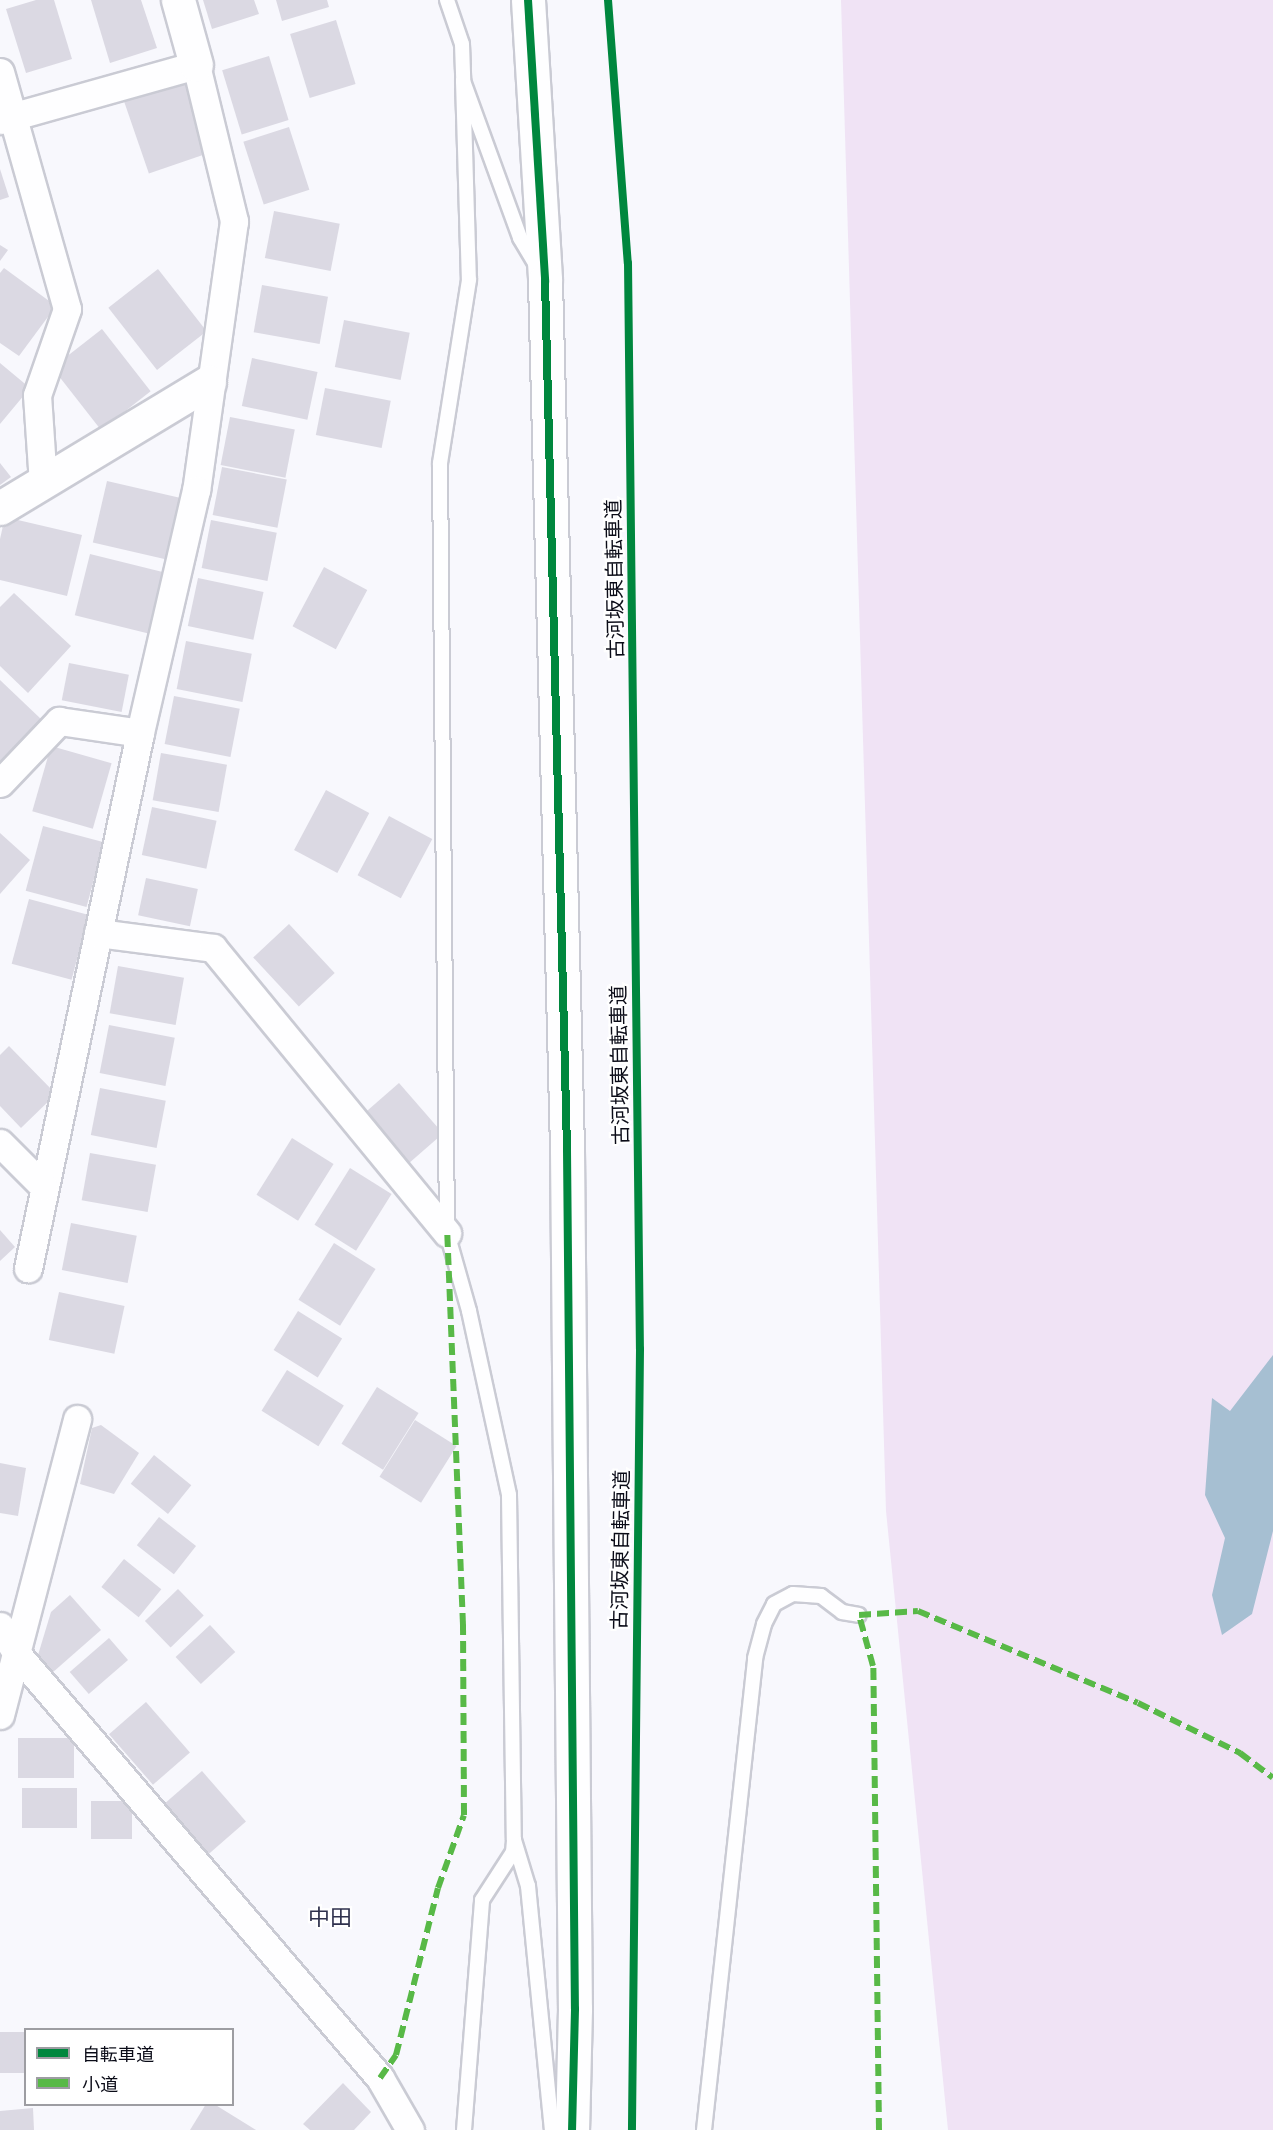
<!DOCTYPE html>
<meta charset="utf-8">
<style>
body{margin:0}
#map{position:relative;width:1273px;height:2130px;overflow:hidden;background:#f8f8fd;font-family:"Fira Sans","Noto Sans JP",sans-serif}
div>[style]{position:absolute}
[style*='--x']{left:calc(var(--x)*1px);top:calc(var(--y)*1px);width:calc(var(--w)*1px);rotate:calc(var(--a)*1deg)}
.green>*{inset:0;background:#f0e3f5}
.water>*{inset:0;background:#a6bfd2}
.building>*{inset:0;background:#dbd9e3;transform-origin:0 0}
.roads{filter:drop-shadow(2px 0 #cacbd4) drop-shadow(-2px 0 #cacbd4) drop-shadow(0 2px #cacbd4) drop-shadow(0 -2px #cacbd4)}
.lane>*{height:14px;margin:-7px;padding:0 7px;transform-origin:7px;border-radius:7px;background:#fefeff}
.street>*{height:27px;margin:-13.5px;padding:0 13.5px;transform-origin:13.5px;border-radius:13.5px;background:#fefeff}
.secondary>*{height:33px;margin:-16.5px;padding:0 16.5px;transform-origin:16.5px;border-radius:16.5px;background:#fefeff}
.quiet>*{height:6px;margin-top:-3px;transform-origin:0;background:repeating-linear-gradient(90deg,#58b947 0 12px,transparent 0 18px)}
.cycleway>*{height:8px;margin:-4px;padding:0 4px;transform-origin:4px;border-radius:4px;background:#00873e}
span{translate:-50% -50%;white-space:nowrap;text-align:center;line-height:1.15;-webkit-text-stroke:4.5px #fff;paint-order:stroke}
.street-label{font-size:20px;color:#0a0b17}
.quarter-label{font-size:22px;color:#2f314d}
.legend{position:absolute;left:24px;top:2028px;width:210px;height:78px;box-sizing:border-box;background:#fff;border:2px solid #9d9da2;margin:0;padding:8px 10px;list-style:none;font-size:18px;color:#0a0b17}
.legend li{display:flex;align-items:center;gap:12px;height:30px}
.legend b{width:30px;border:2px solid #9d9da2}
</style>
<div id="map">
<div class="green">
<div style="clip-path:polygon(841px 0,1273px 0,1273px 2130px,948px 2130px,886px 1511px)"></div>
</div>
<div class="water">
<div style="clip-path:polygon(1273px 1355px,1273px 1531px,1252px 1614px,1222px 1635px,1212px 1595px,1225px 1538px,1205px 1495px,1212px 1398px,1230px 1411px)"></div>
</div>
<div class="building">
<div style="clip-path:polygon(36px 0,54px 0,72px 59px,26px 73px,6px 9px)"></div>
<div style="clip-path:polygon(91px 0,141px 0,157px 48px,110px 63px)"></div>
<div style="clip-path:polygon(203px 0,254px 0,259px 14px,212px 29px)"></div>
<div style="clip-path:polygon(276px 0,327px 0,329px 7px,282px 21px)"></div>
<div style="left:336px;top:20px;width:67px;height:48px;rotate:73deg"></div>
<div style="left:269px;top:56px;width:67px;height:49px;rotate:73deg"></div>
<div style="left:184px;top:79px;width:78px;height:64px;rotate:71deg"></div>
<div style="left:289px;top:127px;width:66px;height:48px;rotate:72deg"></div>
<div style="clip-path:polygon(0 169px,9px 197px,0 200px)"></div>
<div style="left:274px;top:211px;width:67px;height:48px;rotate:11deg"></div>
<div style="clip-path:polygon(0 245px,8px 250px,0 261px)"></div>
<div style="clip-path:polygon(4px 268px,56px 306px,19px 356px,0 343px,0 273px)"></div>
<div style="left:158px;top:269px;width:79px;height:63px;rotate:52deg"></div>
<div style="left:262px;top:285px;width:67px;height:48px;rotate:10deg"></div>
<div style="left:344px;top:320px;width:67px;height:48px;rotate:11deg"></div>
<div style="left:102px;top:329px;width:79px;height:63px;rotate:52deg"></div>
<div style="left:252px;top:358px;width:67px;height:49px;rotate:12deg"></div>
<div style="clip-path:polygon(0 363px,30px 388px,0 424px)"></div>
<div style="left:325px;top:388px;width:67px;height:48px;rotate:11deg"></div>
<div style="left:230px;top:417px;width:66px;height:49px;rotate:11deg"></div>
<div style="clip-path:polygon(0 463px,11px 477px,0 485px)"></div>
<div style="left:222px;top:467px;width:66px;height:49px;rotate:11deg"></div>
<div style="left:107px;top:481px;width:79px;height:63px;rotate:13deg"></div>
<div style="clip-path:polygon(5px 517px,82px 535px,67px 596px,0 580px,0 539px)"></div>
<div style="left:211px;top:520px;width:67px;height:49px;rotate:11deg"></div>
<div style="left:90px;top:554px;width:79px;height:63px;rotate:14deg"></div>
<div style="left:324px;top:567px;width:49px;height:67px;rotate:28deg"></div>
<div style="left:198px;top:578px;width:67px;height:49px;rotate:12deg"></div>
<div style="clip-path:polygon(14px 593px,71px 646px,28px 693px,0 666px,0 607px)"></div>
<div style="left:186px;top:641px;width:67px;height:49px;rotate:11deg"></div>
<div style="left:69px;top:663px;width:61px;height:38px;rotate:11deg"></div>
<div style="clip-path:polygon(0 680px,42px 720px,0 764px)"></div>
<div style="left:174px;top:696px;width:67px;height:49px;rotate:11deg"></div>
<div style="left:51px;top:746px;width:63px;height:68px;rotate:16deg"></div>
<div style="left:161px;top:753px;width:67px;height:48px;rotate:10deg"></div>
<div style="left:326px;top:790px;width:49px;height:68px;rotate:28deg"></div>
<div style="left:152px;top:807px;width:66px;height:49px;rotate:12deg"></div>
<div style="left:389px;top:816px;width:49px;height:67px;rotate:28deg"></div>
<div style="left:43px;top:826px;width:63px;height:67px;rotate:15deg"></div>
<div style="clip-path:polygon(0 833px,30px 860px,0 894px)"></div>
<div style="left:146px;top:878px;width:53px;height:38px;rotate:12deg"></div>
<div style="left:29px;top:899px;width:62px;height:67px;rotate:15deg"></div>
<div style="left:289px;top:924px;width:67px;height:49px;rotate:47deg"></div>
<div style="left:118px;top:966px;width:67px;height:48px;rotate:10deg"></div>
<div style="left:109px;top:1025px;width:67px;height:49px;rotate:11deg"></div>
<div style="clip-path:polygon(9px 1046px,56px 1094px,21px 1128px,0 1106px,0 1055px)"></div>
<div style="left:399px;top:1083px;width:67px;height:49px;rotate:49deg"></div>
<div style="left:100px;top:1088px;width:67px;height:48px;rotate:11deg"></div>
<div style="left:292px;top:1138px;width:49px;height:67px;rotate:32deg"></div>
<div style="left:90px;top:1153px;width:67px;height:48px;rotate:10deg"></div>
<div style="left:350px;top:1168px;width:49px;height:67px;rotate:32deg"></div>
<div style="left:71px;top:1223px;width:67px;height:48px;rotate:11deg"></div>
<div style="clip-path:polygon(0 1230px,15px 1247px,0 1261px)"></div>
<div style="left:334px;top:1243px;width:49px;height:67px;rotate:32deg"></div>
<div style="left:59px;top:1292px;width:67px;height:49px;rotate:12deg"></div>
<div style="left:298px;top:1311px;width:52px;height:46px;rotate:32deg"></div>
<div style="left:287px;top:1370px;width:67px;height:48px;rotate:32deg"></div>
<div style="left:377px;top:1387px;width:49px;height:67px;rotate:32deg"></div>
<div style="left:415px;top:1420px;width:49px;height:67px;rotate:32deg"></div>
<div style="clip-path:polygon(101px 1425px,139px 1453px,114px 1494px,80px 1484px,92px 1428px)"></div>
<div style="left:154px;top:1455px;width:48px;height:37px;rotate:39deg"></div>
<div style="clip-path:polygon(0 1463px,26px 1468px,18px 1516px,0 1513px)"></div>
<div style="left:159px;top:1517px;width:47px;height:36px;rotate:38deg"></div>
<div style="left:124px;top:1559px;width:48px;height:36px;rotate:39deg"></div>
<div style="left:178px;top:1589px;width:37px;height:46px;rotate:46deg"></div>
<div style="clip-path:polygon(70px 1595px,101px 1630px,52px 1673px,38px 1655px,51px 1612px)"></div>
<div style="left:210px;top:1625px;width:37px;height:47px;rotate:47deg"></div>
<div style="left:109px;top:1638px;width:29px;height:52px;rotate:49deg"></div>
<div style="left:146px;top:1702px;width:67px;height:49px;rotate:49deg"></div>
<div style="left:18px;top:1738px;width:56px;height:40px"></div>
<div style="left:202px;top:1771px;width:67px;height:49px;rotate:49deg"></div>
<div style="left:22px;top:1788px;width:55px;height:40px"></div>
<div style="left:91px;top:1801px;width:41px;height:38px"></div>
<div style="left:26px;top:2032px;width:41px;height:26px;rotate:90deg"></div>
<div style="clip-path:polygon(343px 2083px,371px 2112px,354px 2130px,310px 2130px,303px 2124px)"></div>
<div style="clip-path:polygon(206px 2104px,214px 2104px,256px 2130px,190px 2130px)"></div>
<div style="clip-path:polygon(33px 2108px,34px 2130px,0 2130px,0 2111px)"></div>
</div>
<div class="roads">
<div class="lane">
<div style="--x:447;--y:0;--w:46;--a:71.2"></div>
<div style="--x:462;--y:44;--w:37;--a:88"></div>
<div style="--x:463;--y:81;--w:167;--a:70"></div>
<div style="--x:520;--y:238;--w:31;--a:59"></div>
<div style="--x:463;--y:81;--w:199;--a:88.3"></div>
<div style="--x:469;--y:280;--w:185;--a:99"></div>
<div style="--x:440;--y:463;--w:770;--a:89.48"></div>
<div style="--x:447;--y:1233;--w:81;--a:74.2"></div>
<div style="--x:469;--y:1311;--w:188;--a:77.7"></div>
<div style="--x:509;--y:1495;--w:345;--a:89.2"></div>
<div style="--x:514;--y:1840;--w:48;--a:73.1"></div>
<div style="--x:528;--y:1886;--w:245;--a:84.4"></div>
<div style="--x:464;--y:2130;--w:231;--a:-85.5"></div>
<div style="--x:482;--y:1900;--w:57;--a:-57.1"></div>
<div style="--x:513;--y:1852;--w:12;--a:-85"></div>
<div style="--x:704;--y:2130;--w:475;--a:-83.8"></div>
<div style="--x:755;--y:1658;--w:35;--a:-75"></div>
<div style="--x:764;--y:1624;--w:22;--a:-63"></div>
<div style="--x:774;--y:1604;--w:21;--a:-28"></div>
<div style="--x:793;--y:1594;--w:28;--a:4"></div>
<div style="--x:821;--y:1596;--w:26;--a:37"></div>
<div style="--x:842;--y:1612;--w:17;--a:10"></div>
</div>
<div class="street">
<div style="--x:0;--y:72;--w:246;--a:74.2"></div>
<div style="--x:67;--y:309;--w:91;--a:109.2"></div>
<div style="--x:37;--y:395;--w:87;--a:86.1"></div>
<div style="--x:0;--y:120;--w:204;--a:-15.7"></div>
<div style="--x:196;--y:65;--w:161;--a:76.3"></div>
<div style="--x:234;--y:221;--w:272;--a:98"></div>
<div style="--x:196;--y:490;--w:249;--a:103"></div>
<div style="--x:140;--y:733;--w:547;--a:101.82"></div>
<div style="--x:0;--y:783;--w:86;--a:-46.4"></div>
<div style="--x:59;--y:721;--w:82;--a:8.4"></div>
<div style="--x:98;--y:933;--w:116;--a:7.4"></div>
<div style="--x:213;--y:948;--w:369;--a:50.6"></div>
<div style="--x:0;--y:1143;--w:61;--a:45"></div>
<div style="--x:0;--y:1626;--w:31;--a:59"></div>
<div style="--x:16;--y:1653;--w:560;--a:49.42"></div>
<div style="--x:380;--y:2078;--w:60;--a:60"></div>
<div style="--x:0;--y:1715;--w:306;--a:-75.4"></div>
</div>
<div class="secondary">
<div style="--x:178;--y:0;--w:67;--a:74.5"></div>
<div style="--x:528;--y:0;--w:281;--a:86.5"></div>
<div style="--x:545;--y:280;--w:870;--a:88.55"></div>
<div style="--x:567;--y:1150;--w:859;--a:89.47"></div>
<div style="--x:575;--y:2009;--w:121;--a:91.4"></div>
<div style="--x:0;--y:508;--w:244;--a:-31.1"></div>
</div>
</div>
<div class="quiet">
<div style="--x:380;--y:2078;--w:28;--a:-55"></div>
<div style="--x:396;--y:2055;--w:172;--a:-75.9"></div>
<div style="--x:438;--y:1888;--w:77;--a:-70.4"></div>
<div style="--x:464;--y:1815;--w:190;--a:-90.3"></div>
<div style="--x:463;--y:1625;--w:392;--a:-92.3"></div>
<div style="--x:879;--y:2130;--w:464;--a:-90.7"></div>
<div style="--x:873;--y:1666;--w:53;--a:-105.4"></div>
<div style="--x:859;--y:1615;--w:59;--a:-3.9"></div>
<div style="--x:918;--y:1611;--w:238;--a:22.7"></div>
<div style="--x:1138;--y:1703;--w:114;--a:26.1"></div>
<div style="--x:1240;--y:1753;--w:41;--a:37.1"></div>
</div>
<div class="cycleway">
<div style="--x:528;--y:0;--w:281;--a:86.5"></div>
<div style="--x:545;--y:280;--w:870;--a:88.55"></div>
<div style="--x:567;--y:1150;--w:859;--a:89.47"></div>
<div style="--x:575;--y:2009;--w:121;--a:91.4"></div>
<div style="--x:608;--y:0;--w:264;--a:85.7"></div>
<div style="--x:628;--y:263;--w:1086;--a:89.37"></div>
<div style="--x:640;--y:1349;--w:781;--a:90.59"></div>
</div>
<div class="street-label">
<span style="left:615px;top:579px;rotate:-91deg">古河坂東自転車道</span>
<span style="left:620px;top:1065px;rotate:-91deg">古河坂東自転車道</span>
<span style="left:621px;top:1550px;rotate:-89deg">古河坂東自転車道</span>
</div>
<div class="quarter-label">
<span style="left:330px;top:1918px">中田</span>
</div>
<ul class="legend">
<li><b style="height:8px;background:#00873e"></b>自転車道</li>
<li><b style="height:8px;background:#58b947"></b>小道</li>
</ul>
</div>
